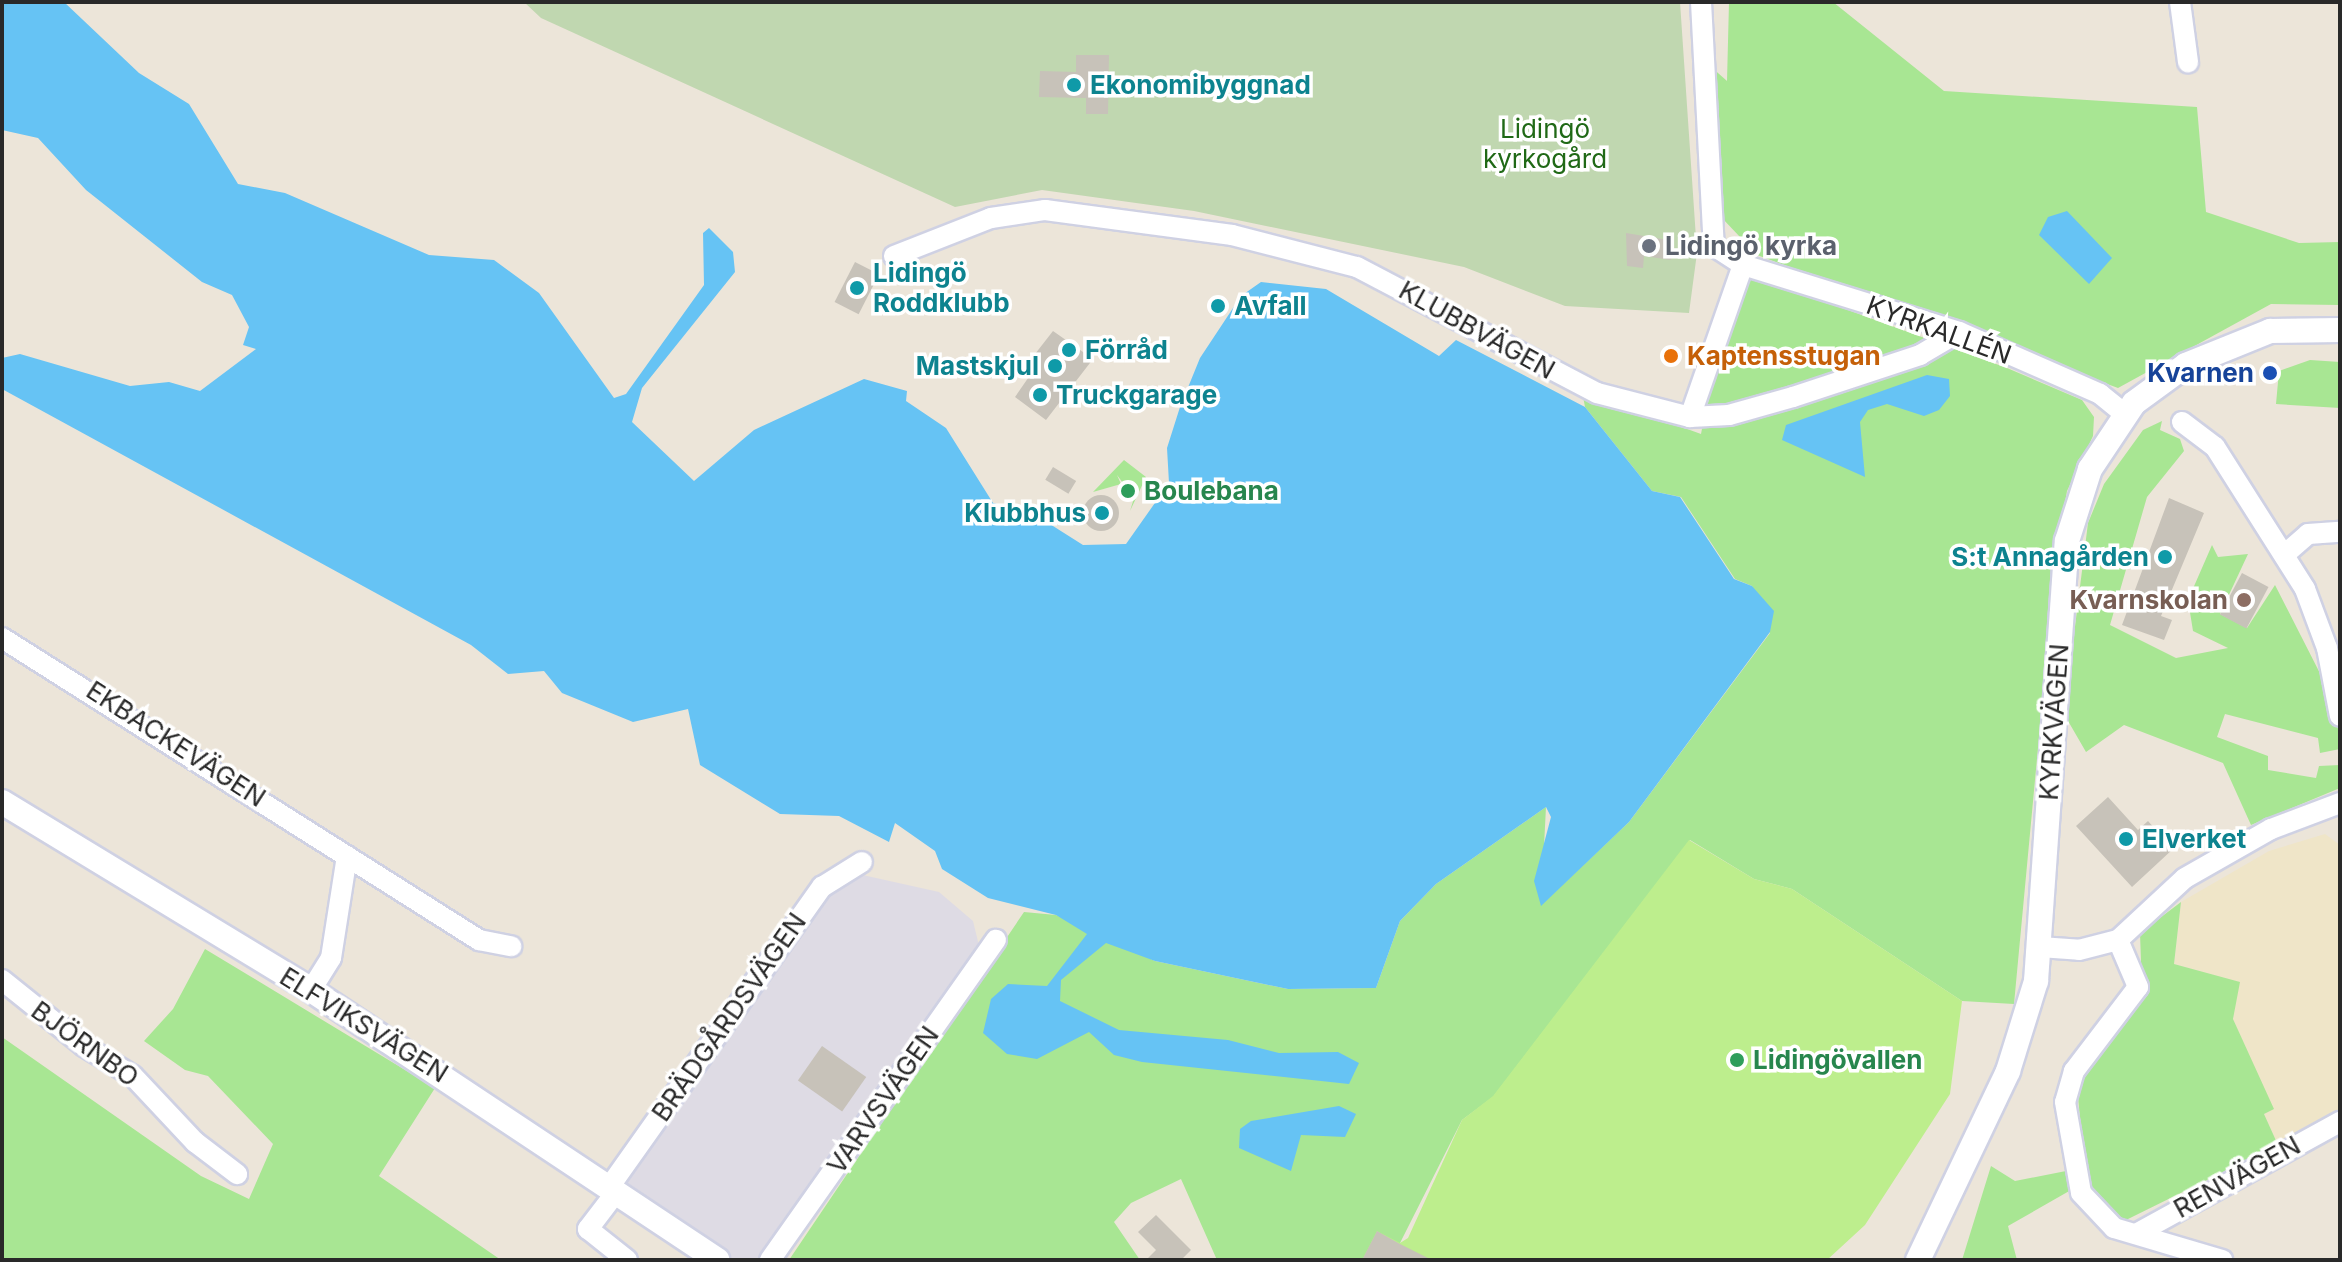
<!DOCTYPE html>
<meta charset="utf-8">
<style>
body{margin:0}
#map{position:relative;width:2342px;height:1262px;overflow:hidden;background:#ece5d9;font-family:Inter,sans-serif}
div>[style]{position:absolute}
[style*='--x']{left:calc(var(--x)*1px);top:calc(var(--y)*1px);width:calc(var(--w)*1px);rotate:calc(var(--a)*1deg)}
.industrial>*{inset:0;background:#dedbe4}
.education>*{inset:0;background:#efe5c8}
.green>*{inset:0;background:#a8e693}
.cemetery>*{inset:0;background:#c0d7b0}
.pitch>*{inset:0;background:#bdee8d}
.water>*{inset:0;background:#66c3f4}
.building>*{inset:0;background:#c7c2b9;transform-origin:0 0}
.round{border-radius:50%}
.roads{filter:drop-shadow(2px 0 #cfd1e3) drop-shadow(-2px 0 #cfd1e3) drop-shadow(0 2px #cfd1e3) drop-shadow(0 -2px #cfd1e3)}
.minor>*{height:20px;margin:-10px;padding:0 10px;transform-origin:10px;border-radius:10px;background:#fff}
.tertiary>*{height:24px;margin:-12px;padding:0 12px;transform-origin:12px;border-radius:12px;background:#fff}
.dots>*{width:22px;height:22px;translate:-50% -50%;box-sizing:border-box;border:4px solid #fff;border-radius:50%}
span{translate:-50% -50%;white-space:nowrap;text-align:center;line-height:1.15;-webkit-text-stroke:7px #fff;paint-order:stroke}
.culture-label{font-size:26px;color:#0d838f;font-weight:700}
.left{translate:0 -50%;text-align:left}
.right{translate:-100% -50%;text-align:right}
.park-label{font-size:26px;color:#206916}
.worship-label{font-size:26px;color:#5b616d;font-weight:700}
.street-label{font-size:26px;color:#292929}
.food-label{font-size:26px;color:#c56008;font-weight:700}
.transit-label{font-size:26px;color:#164399;font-weight:700}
.leisure-label{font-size:26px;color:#27864d;font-weight:700}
.education-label{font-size:26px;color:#785e54;font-weight:700}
.frame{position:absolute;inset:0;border:4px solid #292929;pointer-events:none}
</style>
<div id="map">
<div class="industrial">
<div style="clip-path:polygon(858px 874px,939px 892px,973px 921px,984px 966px,779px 1260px,735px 1260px,623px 1182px,840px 880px)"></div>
</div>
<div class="education">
<div style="clip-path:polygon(2325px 834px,2340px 845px,2340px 1113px,2278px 1145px,2264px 1114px,2273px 1109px,2233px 1019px,2239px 982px,2174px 964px,2181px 902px,2269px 851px)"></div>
</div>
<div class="green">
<div style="clip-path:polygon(1729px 2px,1833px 2px,1944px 91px,2197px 107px,2206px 212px,2299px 243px,2340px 242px,2340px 305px,2271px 304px,2118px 388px,1757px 255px,1722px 218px,1709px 65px,1727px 81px)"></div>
<div style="clip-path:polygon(1749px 274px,2007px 368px,2082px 400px,2094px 417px,2093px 436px,2067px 491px,2056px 556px,2014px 1004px,1962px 1001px,1792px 889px,1754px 879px,1690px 840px,1493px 1097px,1462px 1120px,1400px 1243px,1362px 1260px,1217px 1260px,1181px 1179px,1131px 1203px,1114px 1222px,1140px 1260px,789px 1260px,1024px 912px,1056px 915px,1155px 961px,1288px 989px,1376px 988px,1400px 921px,1436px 884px,1546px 807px,1541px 905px,1629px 822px,1770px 633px,1752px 586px,1735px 579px,1681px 497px,1652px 491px,1585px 407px,1582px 391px,1701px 434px,1712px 377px)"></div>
<div style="clip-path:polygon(2310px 360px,2340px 362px,2340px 408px,2276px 404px,2279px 371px)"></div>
<div style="clip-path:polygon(2162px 421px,2160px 430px,2180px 439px,2184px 451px,2147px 497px,2110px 625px,2176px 658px,2228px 648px,2193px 631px,2188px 600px,2212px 545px,2218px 557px,2248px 554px,2220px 614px,2247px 628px,2275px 585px,2330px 693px,2340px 738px,2340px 749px,2320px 753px,2318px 738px,2225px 714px,2217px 737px,2268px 756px,2268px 770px,2316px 778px,2319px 766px,2340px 765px,2340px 788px,2251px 825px,2223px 763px,2124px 725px,2086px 752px,2064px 714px,2088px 523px,2104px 484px,2143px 430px)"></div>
<div style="clip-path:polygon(1124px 460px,1146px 477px,1130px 511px,1134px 498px,1117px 475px,1121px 484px,1093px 492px)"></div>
<div style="clip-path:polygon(2181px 902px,2174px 964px,2240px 982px,2233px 1019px,2274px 1109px,2264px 1114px,2278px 1145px,2126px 1220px,2101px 1208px,2086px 1179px,2077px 1087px,2142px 990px,2140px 933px)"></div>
<div style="clip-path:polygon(205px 949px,435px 1088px,379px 1176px,501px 1260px,2px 1260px,2px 1037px,201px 1176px,249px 1199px,273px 1144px,208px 1076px,185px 1070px,144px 1041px,173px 1009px)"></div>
<div style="clip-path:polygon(1991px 1166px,2015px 1181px,2066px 1171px,2071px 1190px,2008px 1226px,2017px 1260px,1962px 1260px)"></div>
</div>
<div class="cemetery">
<div style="clip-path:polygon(524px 2px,1680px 2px,1697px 253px,1689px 313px,1565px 306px,1464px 267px,1194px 211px,1042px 190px,955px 207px,541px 18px)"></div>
</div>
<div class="pitch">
<div style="clip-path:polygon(1689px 840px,1754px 879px,1792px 889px,1962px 1001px,1950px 1094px,1865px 1225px,1827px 1260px,1362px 1260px,1377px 1231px,1400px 1243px,1408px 1238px,1462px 1120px,1493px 1096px)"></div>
</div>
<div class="water">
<div style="clip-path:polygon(2px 2px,64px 2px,139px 73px,189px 104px,238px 184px,285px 193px,429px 255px,494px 260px,539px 293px,614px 398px,626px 394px,704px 285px,703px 233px,709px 228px,733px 252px,735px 272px,642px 388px,632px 422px,694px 481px,754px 430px,864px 379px,907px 391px,906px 401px,946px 428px,993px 503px,1034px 514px,1083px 545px,1126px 544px,1169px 483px,1167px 448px,1180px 407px,1200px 358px,1241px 296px,1261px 282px,1326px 289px,1439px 356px,1456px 340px,1585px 407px,1652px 491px,1680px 497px,1734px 579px,1752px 586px,1774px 611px,1770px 632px,1629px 822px,1541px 906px,1534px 881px,1551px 817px,1546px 807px,1436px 884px,1400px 921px,1376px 988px,1288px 989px,1155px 961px,1106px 943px,1061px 980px,1060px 1001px,1119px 1030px,1228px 1040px,1279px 1053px,1338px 1052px,1359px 1063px,1349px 1084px,1142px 1062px,1114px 1055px,1089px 1032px,1037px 1059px,1007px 1054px,983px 1033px,991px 999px,1008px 984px,1047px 986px,1087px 934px,1056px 915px,988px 898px,942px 869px,935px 851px,895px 823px,889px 842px,839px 816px,780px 814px,700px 765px,688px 709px,633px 722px,562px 693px,544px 671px,508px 674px,471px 645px,2px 389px,2px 358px,20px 354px,130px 386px,169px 382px,200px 391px,256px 349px,243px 345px,249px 327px,232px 295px,202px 282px,86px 190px,38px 138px,2px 130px)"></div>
<div style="clip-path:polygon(2067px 211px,2112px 258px,2089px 284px,2039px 235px,2048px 217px)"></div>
<div style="clip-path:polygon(1927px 375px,1949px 379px,1950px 396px,1939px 410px,1924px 416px,1887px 404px,1868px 410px,1860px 422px,1865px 477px,1782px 440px,1786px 425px)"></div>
<div style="clip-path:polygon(1339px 1106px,1356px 1114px,1345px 1137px,1301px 1135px,1291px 1171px,1239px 1148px,1240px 1129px,1251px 1121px)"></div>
</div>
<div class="building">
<div style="clip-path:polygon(1076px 55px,1109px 55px,1108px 114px,1086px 114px,1086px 98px,1039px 97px,1040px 71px,1076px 72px)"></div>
<div style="clip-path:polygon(1626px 233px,1674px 241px,1671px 260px,1644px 256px,1643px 268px,1627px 266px)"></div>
<div style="left:855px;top:262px;width:27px;height:45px;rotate:27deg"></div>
<div style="clip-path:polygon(1053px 331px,1093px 359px,1046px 420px,1015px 397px,1035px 368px,1028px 363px)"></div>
<div style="left:1053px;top:467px;width:27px;height:15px;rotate:31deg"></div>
<div class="round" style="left:1083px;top:495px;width:36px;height:36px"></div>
<div style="clip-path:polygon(2169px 498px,2204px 513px,2161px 616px,2172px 620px,2164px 640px,2122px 625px)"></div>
<div style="left:2242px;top:573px;width:30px;height:47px;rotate:28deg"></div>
<div style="clip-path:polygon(2108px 797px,2138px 830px,2148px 821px,2173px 849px,2132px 887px,2076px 826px)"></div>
<div style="left:822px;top:1046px;width:54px;height:42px;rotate:35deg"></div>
<div style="clip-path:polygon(1156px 1215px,1191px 1250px,1181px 1260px,1146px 1260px,1156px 1250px,1138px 1232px)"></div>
<div style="clip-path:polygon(1377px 1231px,1400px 1244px,1432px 1260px,1362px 1260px)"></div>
</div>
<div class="roads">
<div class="minor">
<div style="--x:1701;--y:2;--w:244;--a:87"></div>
<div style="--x:1714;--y:246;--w:35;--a:33"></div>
<div style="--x:1743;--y:265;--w:226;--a:17.2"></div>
<div style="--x:1959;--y:332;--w:154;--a:23.7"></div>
<div style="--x:2100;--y:394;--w:32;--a:39"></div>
<div style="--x:2180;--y:2;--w:61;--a:82.4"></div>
<div style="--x:894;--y:256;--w:104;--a:-21.4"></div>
<div style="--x:991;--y:218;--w:55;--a:-8.4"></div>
<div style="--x:1045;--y:210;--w:189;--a:7.6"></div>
<div style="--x:1232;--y:235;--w:129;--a:14.4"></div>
<div style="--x:1357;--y:267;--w:271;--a:27.7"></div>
<div style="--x:1597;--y:393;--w:96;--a:14.5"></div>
<div style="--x:1690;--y:417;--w:39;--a:-3"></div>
<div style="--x:1729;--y:415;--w:66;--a:-15.7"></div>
<div style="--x:1793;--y:397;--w:134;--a:-18.3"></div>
<div style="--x:1920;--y:355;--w:45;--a:-30.5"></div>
<div style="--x:1690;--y:417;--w:161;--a:-70.8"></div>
<div style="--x:2182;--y:422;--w:41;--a:37.1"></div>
<div style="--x:2215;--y:447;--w:168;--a:57.6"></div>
<div style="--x:2305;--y:589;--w:63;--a:69.6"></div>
<div style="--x:2327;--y:648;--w:69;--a:79.2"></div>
<div style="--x:2284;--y:555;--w:32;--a:-41"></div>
<div style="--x:2308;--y:534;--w:32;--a:-4"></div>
<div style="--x:2;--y:638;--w:565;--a:32.34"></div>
<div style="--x:479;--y:940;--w:33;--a:11"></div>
<div style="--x:2118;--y:940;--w:51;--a:66.9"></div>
<div style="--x:2138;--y:987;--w:106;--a:127.3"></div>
<div style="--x:2074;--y:1071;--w:32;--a:106"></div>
<div style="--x:2065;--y:1102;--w:92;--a:80"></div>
<div style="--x:2081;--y:1193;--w:48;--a:46.7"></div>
<div style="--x:2114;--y:1228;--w:113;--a:16.5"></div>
<div style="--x:2040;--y:947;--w:39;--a:4"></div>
<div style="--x:2079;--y:950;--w:40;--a:-14.4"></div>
<div style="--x:2118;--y:940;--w:91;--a:-42.8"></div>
<div style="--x:2185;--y:878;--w:99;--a:-29.7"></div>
<div style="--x:2271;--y:829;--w:74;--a:-20.6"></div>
<div style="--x:2;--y:980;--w:105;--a:38.8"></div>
<div style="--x:84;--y:1046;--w:57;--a:31.5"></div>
<div style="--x:133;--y:1076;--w:91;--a:46.8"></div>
<div style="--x:195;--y:1142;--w:53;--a:37.3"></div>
<div style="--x:311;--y:990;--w:38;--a:-58"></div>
<div style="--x:331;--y:958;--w:103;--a:-81.1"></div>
<div style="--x:610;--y:1186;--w:367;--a:-54.7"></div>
<div style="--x:822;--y:887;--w:47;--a:-32"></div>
<div style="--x:617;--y:1191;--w:48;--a:127.3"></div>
<div style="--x:588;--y:1229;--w:50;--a:38.5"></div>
<div style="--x:2136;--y:1234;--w:233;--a:-28.8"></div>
<div style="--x:770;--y:1260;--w:392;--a:-54.8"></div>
</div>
<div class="tertiary">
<div style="--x:2;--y:802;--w:362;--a:31.3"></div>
<div style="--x:311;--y:990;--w:488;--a:33.6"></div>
<div style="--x:1918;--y:1260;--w:209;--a:-64.5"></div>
<div style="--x:2008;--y:1071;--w:94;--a:-72.7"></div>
<div style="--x:2036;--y:981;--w:441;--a:-86"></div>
<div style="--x:2067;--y:541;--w:76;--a:-72.3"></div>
<div style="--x:2090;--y:469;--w:79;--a:-56.3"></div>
<div style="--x:2134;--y:403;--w:64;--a:-36.2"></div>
<div style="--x:2186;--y:365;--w:91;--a:-22"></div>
<div style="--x:2270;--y:331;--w:70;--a:-0.8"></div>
</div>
</div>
<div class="dots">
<div style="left:1074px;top:85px;background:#0f9aa8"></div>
<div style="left:1649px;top:246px;background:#6b7280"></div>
<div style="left:857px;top:288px;background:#0f9aa8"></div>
<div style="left:1218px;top:306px;background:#0f9aa8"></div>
<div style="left:1069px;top:350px;background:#0f9aa8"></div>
<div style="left:1671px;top:356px;background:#e8710a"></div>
<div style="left:1055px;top:366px;background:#0f9aa8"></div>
<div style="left:2270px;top:373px;background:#1a4fb4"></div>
<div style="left:1040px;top:395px;background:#0f9aa8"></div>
<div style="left:1128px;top:491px;background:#2e9e5b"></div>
<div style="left:1102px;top:513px;background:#0f9aa8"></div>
<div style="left:2165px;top:557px;background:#0f9aa8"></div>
<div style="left:2244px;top:600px;background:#8d6e63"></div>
<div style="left:2126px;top:839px;background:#0f9aa8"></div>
<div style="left:1737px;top:1060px;background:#2e9e5b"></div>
</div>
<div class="culture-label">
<span class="left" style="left:1090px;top:85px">Ekonomibyggnad</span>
<span class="left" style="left:873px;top:288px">Lidingö<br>Roddklubb</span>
<span class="left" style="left:1234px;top:306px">Avfall</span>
<span class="left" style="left:1085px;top:350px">Förråd</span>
<span class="right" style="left:1039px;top:366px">Mastskjul</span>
<span class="left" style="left:1056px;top:395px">Truckgarage</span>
<span class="right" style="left:1086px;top:513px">Klubbhus</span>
<span class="right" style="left:2149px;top:557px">S:t Annagården</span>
<span class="left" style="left:2142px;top:839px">Elverket</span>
</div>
<div class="park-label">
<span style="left:1545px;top:144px">Lidingö<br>kyrkogård</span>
</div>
<div class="worship-label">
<span class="left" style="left:1665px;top:246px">Lidingö kyrka</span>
</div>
<div class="street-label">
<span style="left:1477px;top:330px;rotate:29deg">KLUBBVÄGEN</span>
<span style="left:1939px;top:330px;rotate:20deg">KYRKALLÉN</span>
<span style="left:2054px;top:722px;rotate:-86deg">KYRKVÄGEN</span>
<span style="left:176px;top:744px;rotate:33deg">EKBACKEVÄGEN</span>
<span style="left:729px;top:1017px;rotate:-55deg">BRÄDGÅRDSVÄGEN</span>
<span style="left:364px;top:1025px;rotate:32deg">ELFVIKSVÄGEN</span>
<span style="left:85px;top:1044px;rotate:36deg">BJÖRNBO</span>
<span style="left:883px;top:1100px;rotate:-55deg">VARVSVÄGEN</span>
<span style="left:2237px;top:1177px;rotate:-29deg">RENVÄGEN</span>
</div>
<div class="food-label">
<span class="left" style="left:1687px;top:356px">Kaptensstugan</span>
</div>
<div class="transit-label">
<span class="right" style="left:2254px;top:373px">Kvarnen</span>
</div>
<div class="leisure-label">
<span class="left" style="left:1144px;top:491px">Boulebana</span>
<span class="left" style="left:1753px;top:1060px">Lidingövallen</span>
</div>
<div class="education-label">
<span class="right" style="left:2228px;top:600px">Kvarnskolan</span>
</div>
<div class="frame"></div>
</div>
